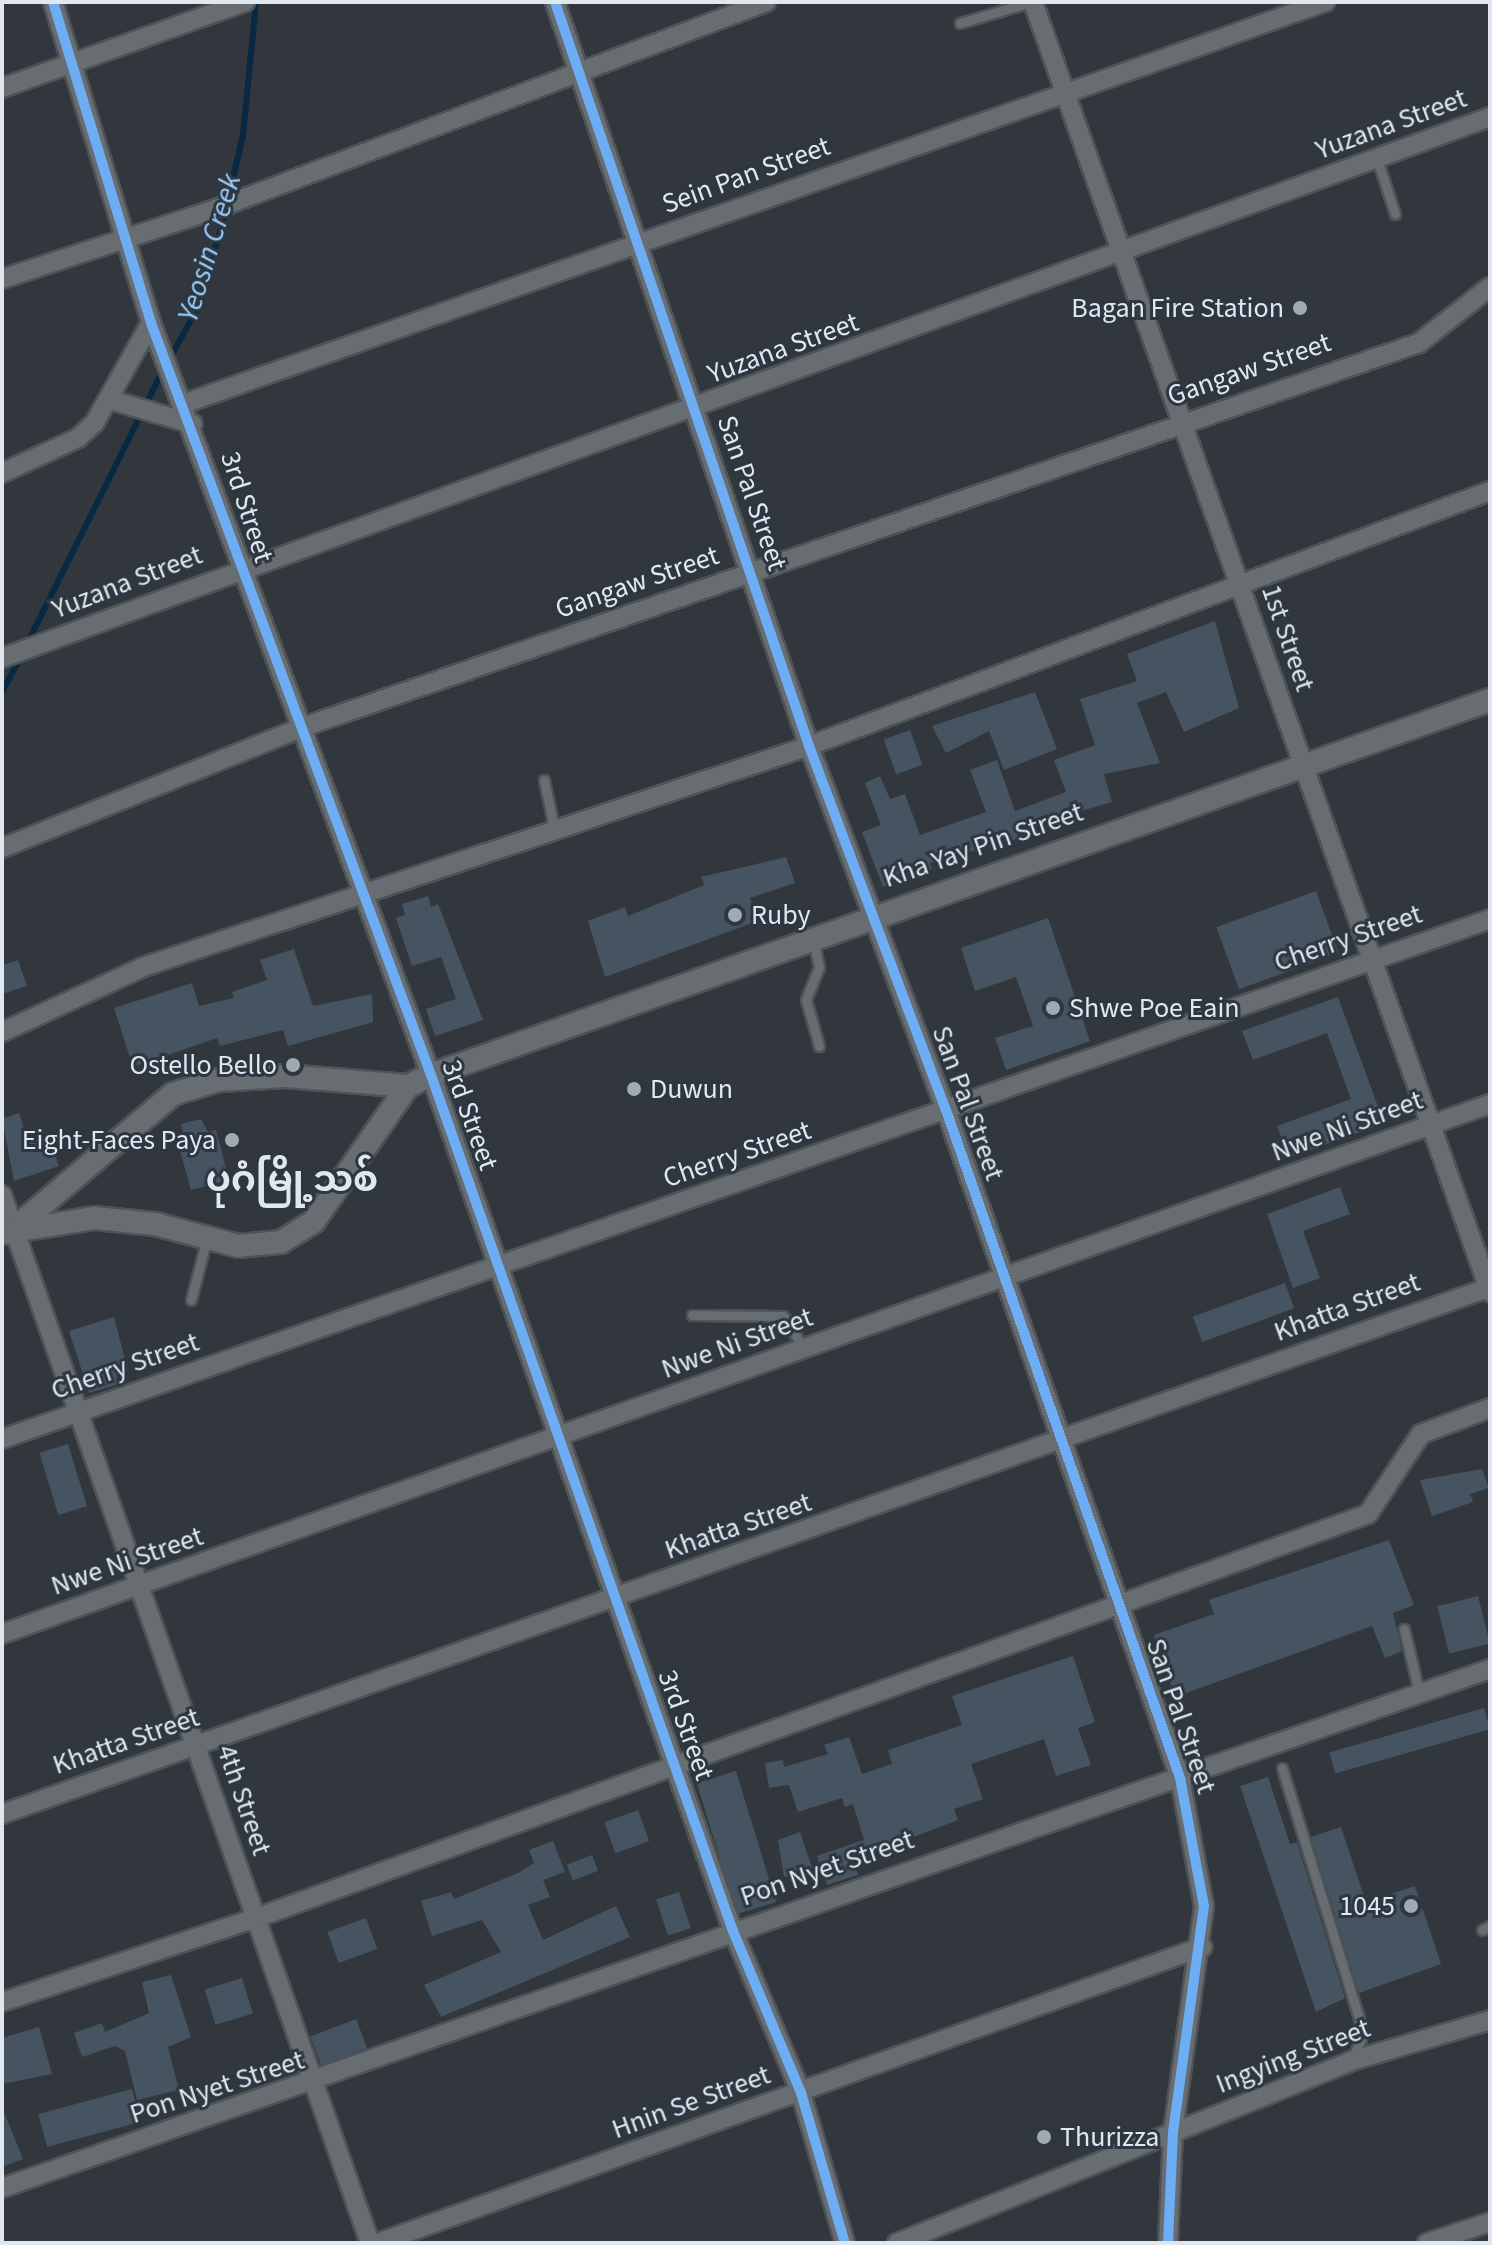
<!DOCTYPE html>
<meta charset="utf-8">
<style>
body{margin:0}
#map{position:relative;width:1492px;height:2245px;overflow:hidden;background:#31373c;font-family:"Source Sans 3","Noto Sans Myanmar",sans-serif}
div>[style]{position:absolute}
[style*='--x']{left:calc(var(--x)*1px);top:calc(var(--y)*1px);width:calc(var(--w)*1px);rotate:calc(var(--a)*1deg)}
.stream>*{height:6px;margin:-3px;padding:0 3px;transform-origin:3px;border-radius:3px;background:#092841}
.building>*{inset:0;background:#455460;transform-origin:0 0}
.roads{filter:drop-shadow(2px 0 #4e5357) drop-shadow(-2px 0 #4e5357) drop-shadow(0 2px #4e5357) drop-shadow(0 -2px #4e5357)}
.service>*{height:9px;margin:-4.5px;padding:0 4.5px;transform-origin:4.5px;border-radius:4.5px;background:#686d72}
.minor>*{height:18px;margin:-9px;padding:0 9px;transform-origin:9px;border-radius:9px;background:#686d72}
.tertiary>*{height:22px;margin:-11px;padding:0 11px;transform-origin:11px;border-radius:11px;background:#686d72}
.cycleway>*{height:10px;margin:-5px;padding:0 5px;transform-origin:5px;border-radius:5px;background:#6dadf4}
.dots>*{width:22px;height:22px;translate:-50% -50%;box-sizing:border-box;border:4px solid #2c3741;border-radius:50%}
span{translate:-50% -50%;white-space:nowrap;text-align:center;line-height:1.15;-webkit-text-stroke:6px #2c3741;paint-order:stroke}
.street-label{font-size:28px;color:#e1e7ee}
.poi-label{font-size:28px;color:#e1e7ee}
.right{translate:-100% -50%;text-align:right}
.left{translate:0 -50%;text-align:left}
.water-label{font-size:30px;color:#9cccf9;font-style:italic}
.district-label{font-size:36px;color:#e1e7ee;font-weight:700}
.frame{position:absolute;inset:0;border:4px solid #e1e7ee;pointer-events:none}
</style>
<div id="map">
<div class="stream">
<div style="--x:228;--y:200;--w:67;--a:-77"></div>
<div style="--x:243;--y:135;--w:134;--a:-84.4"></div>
<div style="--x:169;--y:360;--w:58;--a:-61.2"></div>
<div style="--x:197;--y:309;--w:102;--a:-73.5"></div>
<div style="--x:26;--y:646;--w:308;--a:-63.6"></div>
<div style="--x:2;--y:692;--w:41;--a:-62.2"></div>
</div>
<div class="building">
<div style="clip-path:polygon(1215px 621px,1239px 708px,1184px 732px,1166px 692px,1137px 703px,1160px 763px,1104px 774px,1112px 802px,1021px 829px,1024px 837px,930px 863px,932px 869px,883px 887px,862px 832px,881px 825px,865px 783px,880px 776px,890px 799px,905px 794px,920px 835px,986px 812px,970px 770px,997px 760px,1015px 811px,1066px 792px,1054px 760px,1095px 745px,1080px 699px,1137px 681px,1127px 654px)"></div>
<div style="clip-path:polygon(1035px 692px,1057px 749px,1004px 770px,989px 731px,946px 753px,932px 726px)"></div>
<div style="left:910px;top:730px;width:37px;height:28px;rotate:70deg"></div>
<div style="clip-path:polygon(786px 857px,795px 883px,750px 898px,758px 921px,605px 977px,588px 921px,625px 907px,628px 916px,704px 885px,701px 877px)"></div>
<div style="left:1316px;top:891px;width:66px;height:106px;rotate:70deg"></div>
<div style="clip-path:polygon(428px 896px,431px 907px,438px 904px,483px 1020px,435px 1036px,426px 1009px,456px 999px,441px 957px,412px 966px,396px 918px,405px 915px,402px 904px)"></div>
<div style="clip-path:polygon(1048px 918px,1090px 1041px,1006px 1070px,995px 1038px,1033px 1026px,1016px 977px,975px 991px,961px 948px)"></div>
<div style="clip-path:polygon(294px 949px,313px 1006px,372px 994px,373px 1022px,288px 1046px,283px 1030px,220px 1046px,217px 1038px,133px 1067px,114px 1008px,192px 983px,199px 1006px,234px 998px,232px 992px,267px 980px,260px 960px)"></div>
<div style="clip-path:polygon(18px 960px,27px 986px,2px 994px,2px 965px)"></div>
<div style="clip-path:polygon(1338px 997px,1384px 1123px,1289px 1158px,1277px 1126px,1351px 1099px,1327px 1033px,1253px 1060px,1242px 1031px)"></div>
<div style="clip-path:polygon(19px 1113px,28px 1142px,48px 1136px,59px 1166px,14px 1181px,2px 1119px)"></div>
<div style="clip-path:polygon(201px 1119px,208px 1132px,216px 1130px,229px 1180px,191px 1190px,177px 1140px,184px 1138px,181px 1124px)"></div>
<div style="clip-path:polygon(1340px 1187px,1350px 1214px,1303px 1231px,1320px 1278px,1293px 1288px,1267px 1214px)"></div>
<div style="left:1285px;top:1283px;width:27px;height:98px;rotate:70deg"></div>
<div style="clip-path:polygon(114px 1317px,128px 1371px,116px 1374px,119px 1384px,89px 1393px,69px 1331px)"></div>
<div style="left:68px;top:1444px;width:65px;height:30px;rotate:73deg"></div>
<div style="clip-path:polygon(1482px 1469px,1489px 1488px,1470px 1494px,1473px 1502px,1432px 1516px,1420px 1480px)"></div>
<div style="clip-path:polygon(1389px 1540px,1414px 1605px,1393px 1613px,1402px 1651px,1385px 1658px,1372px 1626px,1175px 1697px,1154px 1635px,1214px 1614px,1209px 1600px)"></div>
<div style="left:1478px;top:1596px;width:49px;height:42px;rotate:76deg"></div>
<div style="clip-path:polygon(1073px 1656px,1095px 1722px,1078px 1728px,1091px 1765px,1056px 1776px,1044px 1739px,971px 1764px,983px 1799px,954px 1809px,958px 1820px,853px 1860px,858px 1875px,827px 1885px,817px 1856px,864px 1840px,853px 1804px,845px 1807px,842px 1798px,798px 1812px,789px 1785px,769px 1788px,765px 1763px,783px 1760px,784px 1767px,828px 1754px,824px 1745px,849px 1737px,862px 1774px,892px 1764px,888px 1750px,962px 1725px,952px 1696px)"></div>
<div style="left:1484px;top:1708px;width:22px;height:161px;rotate:74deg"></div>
<div style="left:736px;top:1771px;width:137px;height:41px;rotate:73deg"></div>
<div style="clip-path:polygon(1268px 1777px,1290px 1844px,1297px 1842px,1345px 1998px,1316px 2012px,1240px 1786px)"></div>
<div style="left:638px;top:1810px;width:33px;height:36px;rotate:70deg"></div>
<div style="clip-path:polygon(1341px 1827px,1366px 1902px,1415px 1886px,1441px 1964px,1359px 1993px,1311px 1837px)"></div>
<div style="clip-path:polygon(800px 1832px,812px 1868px,784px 1877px,778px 1840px)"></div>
<div style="clip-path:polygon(553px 1841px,565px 1872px,543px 1880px,550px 1897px,528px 1905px,543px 1940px,616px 1906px,630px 1937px,441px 2017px,424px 1985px,501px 1952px,482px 1920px,432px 1936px,421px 1901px,451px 1892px,454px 1899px,518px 1873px,534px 1863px,529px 1850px)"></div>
<div style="left:592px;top:1855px;width:17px;height:27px;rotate:69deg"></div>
<div style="left:679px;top:1892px;width:38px;height:24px;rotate:72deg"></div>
<div style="left:366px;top:1918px;width:33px;height:41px;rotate:70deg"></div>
<div style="clip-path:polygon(171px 1975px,191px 2037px,168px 2047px,179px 2090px,137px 2100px,125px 2051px,115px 2046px,82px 2057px,74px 2033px,102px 2023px,105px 2032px,149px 2013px,142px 1982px)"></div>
<div style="left:242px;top:1978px;width:37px;height:39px;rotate:73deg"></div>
<div style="left:356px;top:2019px;width:31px;height:49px;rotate:69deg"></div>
<div style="clip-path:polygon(39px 2027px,52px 2074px,2px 2084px,2px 2038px)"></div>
<div style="left:132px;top:2089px;width:34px;height:97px;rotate:75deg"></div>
<div style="clip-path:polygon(2px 2107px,23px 2159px,2px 2167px)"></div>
</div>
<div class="roads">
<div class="service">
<div style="--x:960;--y:23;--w:74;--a:-16.5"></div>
<div style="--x:1377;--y:159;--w:58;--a:71.9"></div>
<div style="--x:544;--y:780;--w:53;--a:78.1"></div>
<div style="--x:813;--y:939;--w:29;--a:78"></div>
<div style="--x:819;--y:967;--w:35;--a:112"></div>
<div style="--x:806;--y:1000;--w:48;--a:74.2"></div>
<div style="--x:191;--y:1300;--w:61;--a:-75.7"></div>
<div style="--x:692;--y:1315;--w:91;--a:0.6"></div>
<div style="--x:783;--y:1316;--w:38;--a:57"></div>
<div style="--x:1404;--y:1629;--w:65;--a:76.6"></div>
<div style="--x:1282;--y:1768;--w:263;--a:72.9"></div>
<div style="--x:1359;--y:2019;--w:20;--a:84"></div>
<div style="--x:1361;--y:2039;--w:24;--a:114"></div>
<div style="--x:1482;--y:1930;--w:9;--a:-27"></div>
</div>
<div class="minor">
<div style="--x:53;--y:2;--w:336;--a:73"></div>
<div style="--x:151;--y:323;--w:802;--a:69.58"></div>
<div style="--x:431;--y:1075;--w:908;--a:70.57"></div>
<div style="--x:733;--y:1931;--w:176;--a:67.2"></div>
<div style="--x:801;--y:2093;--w:156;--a:73.7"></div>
<div style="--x:555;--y:2;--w:786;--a:71.15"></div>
<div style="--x:809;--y:746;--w:389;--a:69.4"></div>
<div style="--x:946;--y:1110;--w:708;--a:70.69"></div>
<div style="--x:1180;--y:1778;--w:130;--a:79.4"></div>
<div style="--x:1204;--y:1906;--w:228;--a:97.8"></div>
<div style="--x:1173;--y:2132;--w:111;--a:92.6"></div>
<div style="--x:1033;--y:2;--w:1369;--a:70.49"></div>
<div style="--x:2;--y:88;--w:258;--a:-19.5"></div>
<div style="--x:2;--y:279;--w:219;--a:-18.1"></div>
<div style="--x:210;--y:211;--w:594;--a:-20.6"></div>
<div style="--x:111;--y:400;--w:85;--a:16.3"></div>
<div style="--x:186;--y:403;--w:1208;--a:-19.4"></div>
<div style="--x:2;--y:473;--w:84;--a:-24.7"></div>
<div style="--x:78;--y:438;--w:23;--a:-43"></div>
<div style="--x:95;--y:422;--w:114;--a:-60.5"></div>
<div style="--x:2;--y:658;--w:1583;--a:-19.98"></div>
<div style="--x:2;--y:848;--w:324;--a:-21.9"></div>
<div style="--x:303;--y:727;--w:1180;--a:-18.99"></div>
<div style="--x:1419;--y:343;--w:90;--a:-38.3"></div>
<div style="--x:2;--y:1032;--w:155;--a:-24.7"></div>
<div style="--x:143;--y:967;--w:702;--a:-18.36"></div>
<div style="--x:809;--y:746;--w:727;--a:-20.53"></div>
<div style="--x:2;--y:1195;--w:1111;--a:70.65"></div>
<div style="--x:2;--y:1439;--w:1576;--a:-19.26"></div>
<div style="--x:2;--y:1634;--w:1580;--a:-19.61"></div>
<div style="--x:2;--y:1814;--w:1579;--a:-19.5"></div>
<div style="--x:2;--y:2002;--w:268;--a:-18.3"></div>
<div style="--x:256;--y:1918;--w:1183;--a:-19.97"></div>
<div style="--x:1368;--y:1514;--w:96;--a:-56.5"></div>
<div style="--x:1421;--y:1434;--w:74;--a:-20.6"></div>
<div style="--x:2;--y:2188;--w:1576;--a:-19.23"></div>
<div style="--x:378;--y:2243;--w:876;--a:-19.76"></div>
<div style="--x:897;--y:2243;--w:489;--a:-21.8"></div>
<div style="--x:1351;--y:2061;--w:145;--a:-16.4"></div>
<div style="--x:1427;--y:2243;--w:66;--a:-18.4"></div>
</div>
<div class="tertiary">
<div style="--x:15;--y:1228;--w:207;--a:-40.3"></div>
<div style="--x:173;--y:1094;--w:48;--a:-16.9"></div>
<div style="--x:219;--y:1080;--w:67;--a:-3.4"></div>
<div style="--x:286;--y:1076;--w:122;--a:4.7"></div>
<div style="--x:2;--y:1233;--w:94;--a:-9.2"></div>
<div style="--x:95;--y:1218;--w:60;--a:5.7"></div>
<div style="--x:155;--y:1224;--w:86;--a:14.8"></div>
<div style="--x:238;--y:1246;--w:43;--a:-5.3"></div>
<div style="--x:281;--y:1242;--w:39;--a:-32"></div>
<div style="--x:314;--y:1221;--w:165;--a:-55.2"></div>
<div style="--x:408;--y:1086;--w:25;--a:-26"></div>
<div style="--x:431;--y:1075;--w:1123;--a:-19.5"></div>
</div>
</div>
<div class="cycleway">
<div style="--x:53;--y:2;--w:336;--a:73"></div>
<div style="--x:151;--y:323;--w:802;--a:69.58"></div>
<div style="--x:431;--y:1075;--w:908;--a:70.57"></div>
<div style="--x:733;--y:1931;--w:176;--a:67.2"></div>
<div style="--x:801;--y:2093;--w:156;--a:73.7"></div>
<div style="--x:555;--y:2;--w:786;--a:71.15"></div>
<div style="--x:809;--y:746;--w:389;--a:69.4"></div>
<div style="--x:946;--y:1110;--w:708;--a:70.69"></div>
<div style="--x:1180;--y:1778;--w:130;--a:79.4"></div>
<div style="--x:1204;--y:1906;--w:228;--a:97.8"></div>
<div style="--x:1173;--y:2132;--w:111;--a:92.6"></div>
</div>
<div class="dots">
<div style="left:1300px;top:308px;background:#a3a9b0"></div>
<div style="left:735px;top:915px;background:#a3a9b0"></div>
<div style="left:1053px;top:1008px;background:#a3a9b0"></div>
<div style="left:293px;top:1065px;background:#a3a9b0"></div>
<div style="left:634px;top:1089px;background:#a3a9b0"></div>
<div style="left:232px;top:1140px;background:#a3a9b0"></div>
<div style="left:1411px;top:1906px;background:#a3a9b0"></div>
<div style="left:1044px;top:2137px;background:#a3a9b0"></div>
</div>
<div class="street-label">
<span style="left:1391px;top:124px;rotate:-20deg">Yuzana Street</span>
<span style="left:746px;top:175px;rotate:-20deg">Sein Pan Street</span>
<span style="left:783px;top:348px;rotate:-20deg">Yuzana Street</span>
<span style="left:1249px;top:369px;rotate:-19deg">Gangaw Street</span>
<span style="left:752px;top:493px;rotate:71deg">San Pal Street</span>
<span style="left:247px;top:507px;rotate:72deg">3rd Street</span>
<span style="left:127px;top:582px;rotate:-21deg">Yuzana Street</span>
<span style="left:637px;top:582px;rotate:-19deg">Gangaw Street</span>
<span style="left:1288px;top:638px;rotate:71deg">1st Street</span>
<span style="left:983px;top:845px;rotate:-19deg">Kha Yay Pin Street</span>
<span style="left:1348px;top:938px;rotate:-19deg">Cherry Street</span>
<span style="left:968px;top:1103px;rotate:70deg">San Pal Street</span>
<span style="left:470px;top:1115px;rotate:70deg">3rd Street</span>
<span style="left:1347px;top:1126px;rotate:-20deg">Nwe Ni Street</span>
<span style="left:737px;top:1154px;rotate:-19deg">Cherry Street</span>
<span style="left:1347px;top:1307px;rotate:-20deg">Khatta Street</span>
<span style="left:737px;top:1343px;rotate:-20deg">Nwe Ni Street</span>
<span style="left:125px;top:1366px;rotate:-19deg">Cherry Street</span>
<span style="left:738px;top:1526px;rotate:-19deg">Khatta Street</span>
<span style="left:127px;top:1561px;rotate:-19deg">Nwe Ni Street</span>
<span style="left:1181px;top:1716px;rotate:71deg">San Pal Street</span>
<span style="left:686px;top:1725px;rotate:70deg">3rd Street</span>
<span style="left:126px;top:1741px;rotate:-19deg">Khatta Street</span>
<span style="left:244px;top:1800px;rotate:71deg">4th Street</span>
<span style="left:827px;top:1868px;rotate:-19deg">Pon Nyet Street</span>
<span style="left:1293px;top:2056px;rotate:-21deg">Ingying Street</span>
<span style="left:217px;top:2087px;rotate:-18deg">Pon Nyet Street</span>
<span style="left:691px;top:2102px;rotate:-20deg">Hnin Se Street</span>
</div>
<div class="poi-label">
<span class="right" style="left:1284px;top:308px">Bagan Fire Station</span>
<span class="left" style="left:751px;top:915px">Ruby</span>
<span class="left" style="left:1069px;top:1008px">Shwe Poe Eain</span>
<span class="right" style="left:277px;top:1065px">Ostello Bello</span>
<span class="left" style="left:650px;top:1089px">Duwun</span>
<span class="right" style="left:216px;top:1140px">Eight-Faces Paya</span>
<span class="right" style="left:1395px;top:1906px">1045</span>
<span class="left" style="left:1060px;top:2137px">Thurizza</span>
</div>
<div class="water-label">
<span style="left:210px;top:248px;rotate:-73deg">Yeosin Creek</span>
</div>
<div class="district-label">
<span style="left:292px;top:1180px">ပုဂံမြို့သစ်</span>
</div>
<div class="frame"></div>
</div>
